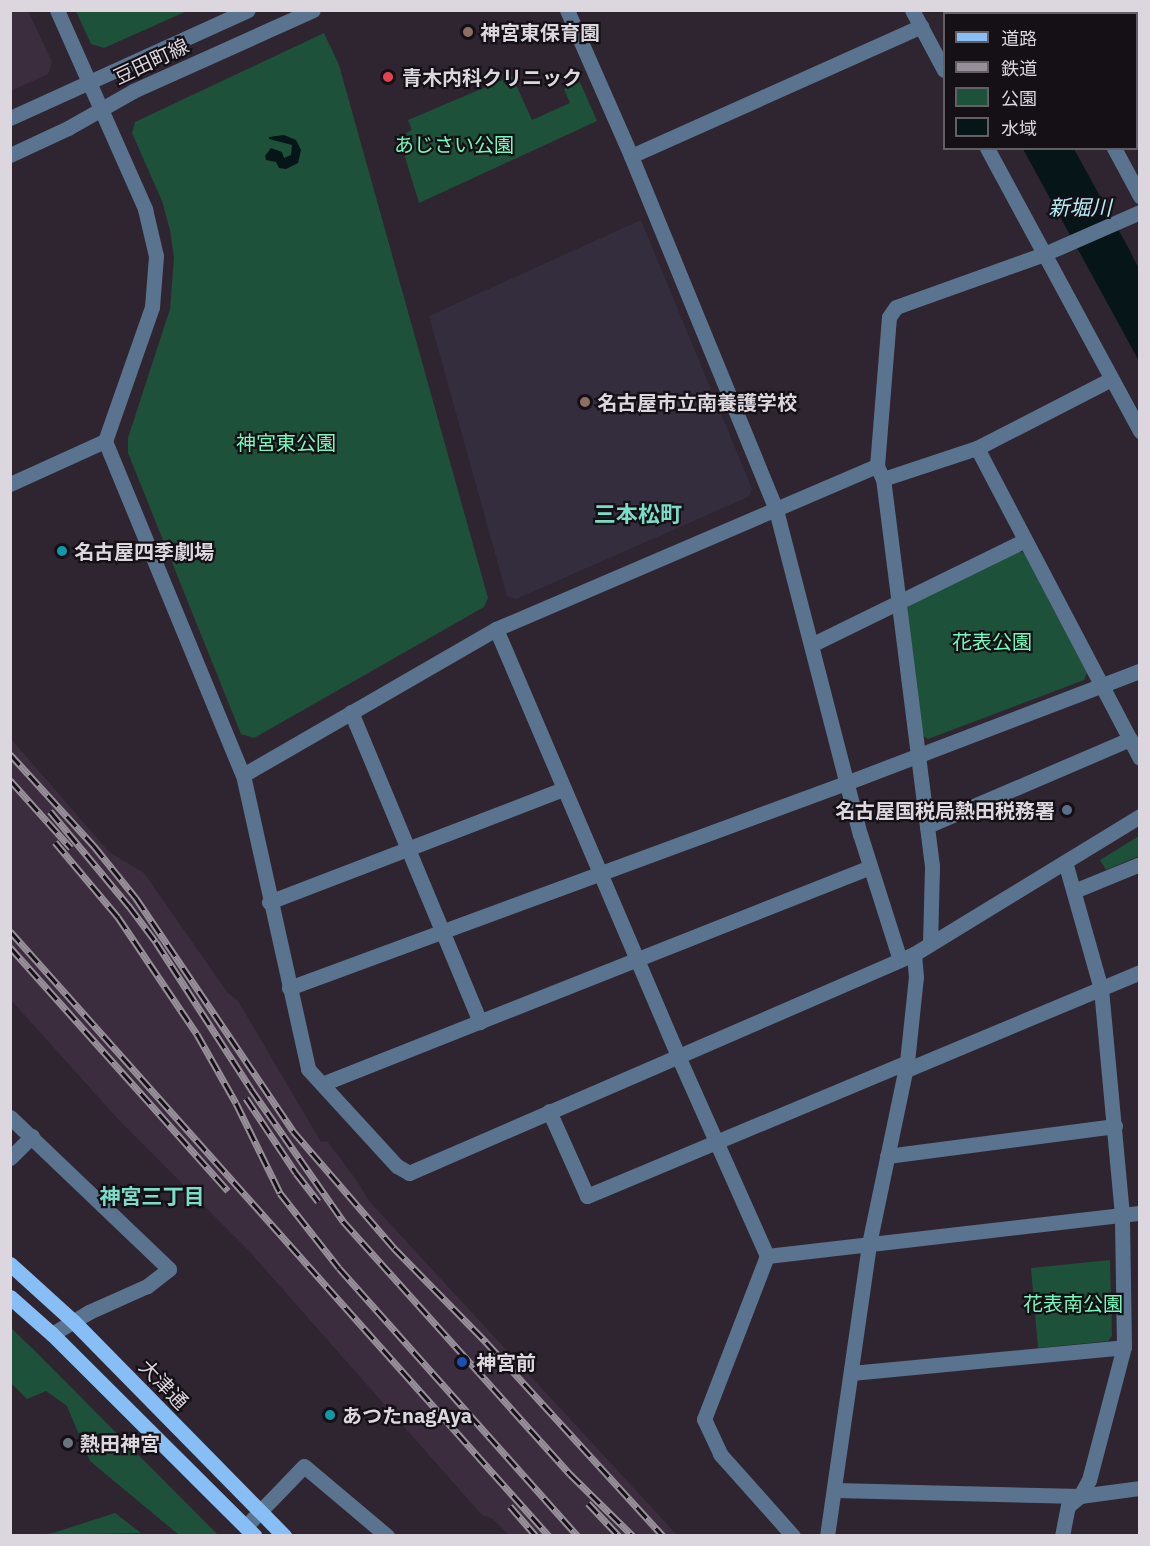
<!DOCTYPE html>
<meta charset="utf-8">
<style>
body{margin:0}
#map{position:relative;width:1150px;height:1546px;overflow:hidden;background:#2f2531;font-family:"IBM Plex Sans","Noto Sans JP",sans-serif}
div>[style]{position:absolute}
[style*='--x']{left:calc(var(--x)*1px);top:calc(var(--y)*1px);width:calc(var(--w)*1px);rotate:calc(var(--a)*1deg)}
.built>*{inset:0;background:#3b2d3e}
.education>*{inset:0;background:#332d3e}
.green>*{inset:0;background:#1e513a}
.water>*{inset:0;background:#051518}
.minor>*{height:15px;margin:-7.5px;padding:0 7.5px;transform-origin:7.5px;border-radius:7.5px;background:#5a748f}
.major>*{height:15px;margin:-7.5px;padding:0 7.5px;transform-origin:7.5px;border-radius:7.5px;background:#87bef6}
.rail>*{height:7px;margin-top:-3.5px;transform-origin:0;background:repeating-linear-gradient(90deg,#141015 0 14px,#978f99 0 28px);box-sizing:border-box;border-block:2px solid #978f99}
.dots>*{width:16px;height:16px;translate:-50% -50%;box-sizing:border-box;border:3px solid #141015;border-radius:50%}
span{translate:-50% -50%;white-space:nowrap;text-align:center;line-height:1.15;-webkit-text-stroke:4.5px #141015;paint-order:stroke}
.poi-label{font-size:20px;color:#dcd6de;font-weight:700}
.left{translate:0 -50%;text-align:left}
.right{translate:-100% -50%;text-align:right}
.street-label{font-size:20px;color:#dcd6de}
.park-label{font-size:20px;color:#75fabd}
.water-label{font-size:21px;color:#b5eef7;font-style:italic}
.neighbourhood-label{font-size:21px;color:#7addc7;font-weight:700}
.quarter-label{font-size:22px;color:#7addc7;font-weight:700}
.frame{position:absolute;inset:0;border:12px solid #dcd6de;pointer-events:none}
.legend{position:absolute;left:943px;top:12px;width:195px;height:138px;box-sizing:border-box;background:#141015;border:2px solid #645f65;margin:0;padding:8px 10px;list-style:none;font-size:18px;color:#dcd6de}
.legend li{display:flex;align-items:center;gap:12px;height:30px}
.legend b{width:30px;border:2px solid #645f65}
</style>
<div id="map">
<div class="built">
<div style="clip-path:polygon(10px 11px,28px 11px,52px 62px,48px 74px,11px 91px)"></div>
<div style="clip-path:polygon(11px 739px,109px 852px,144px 873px,227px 992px,238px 1001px,321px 1142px,327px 1141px,357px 1181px,369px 1201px,677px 1535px,509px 1535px,493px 1519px,482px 1515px,249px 1251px,118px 1119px,11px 1000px)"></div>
</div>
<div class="education">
<div style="clip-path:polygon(641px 220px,752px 489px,748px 497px,516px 599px,507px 596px,429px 316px)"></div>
</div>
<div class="green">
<div style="clip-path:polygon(76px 11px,187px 11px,104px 48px,91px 44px)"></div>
<div style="clip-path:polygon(324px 33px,339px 65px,488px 598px,484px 607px,254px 738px,241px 734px,128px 453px,128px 438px,170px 309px,174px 258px,170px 230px,162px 201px,132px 133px,135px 122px)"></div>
<div style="clip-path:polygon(512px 76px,532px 120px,570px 103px,564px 89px,580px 82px,597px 121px,419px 203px,399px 137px,412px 130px,408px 120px)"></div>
<div style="clip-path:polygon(1018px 551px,1024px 553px,1087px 673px,1084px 680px,928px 739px,922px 735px,907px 609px,909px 605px)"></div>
<div style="clip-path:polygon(1139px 836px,1139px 856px,1106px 870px,1100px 860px)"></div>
<div style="clip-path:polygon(1110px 1260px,1112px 1336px,1108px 1341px,1038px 1348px,1031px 1268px)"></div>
<div style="clip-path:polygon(11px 1328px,34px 1350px,218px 1535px,179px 1535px,90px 1461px,67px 1406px,46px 1391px,27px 1399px,11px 1383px)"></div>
<div style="clip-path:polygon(115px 1513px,141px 1533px,42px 1535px,56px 1532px)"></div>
</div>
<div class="water">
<div style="clip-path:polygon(284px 135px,296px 140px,301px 150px,298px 163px,286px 169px,279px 168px,276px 162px,266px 160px,265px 156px,271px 148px,282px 152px,284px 158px,291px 155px,292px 145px,269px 139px,269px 137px)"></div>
<div style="clip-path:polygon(1023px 149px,1074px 149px,1129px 249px,1139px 269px,1139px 361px)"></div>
</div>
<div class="minor">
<div style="--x:57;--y:10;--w:218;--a:66.1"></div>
<div style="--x:145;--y:209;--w:48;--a:76.8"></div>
<div style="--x:156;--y:256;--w:51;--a:94.5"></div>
<div style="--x:152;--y:307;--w:142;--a:109.3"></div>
<div style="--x:105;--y:441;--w:361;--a:67.6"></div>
<div style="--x:243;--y:775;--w:301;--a:77.5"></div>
<div style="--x:308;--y:1069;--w:132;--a:47.5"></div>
<div style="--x:397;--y:1166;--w:14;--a:30"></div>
<div style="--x:409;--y:1173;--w:550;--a:-23.44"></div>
<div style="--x:914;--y:954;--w:265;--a:-31.4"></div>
<div style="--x:567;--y:10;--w:159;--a:66.3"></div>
<div style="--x:631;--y:156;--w:383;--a:67.7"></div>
<div style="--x:776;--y:510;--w:335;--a:75.5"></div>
<div style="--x:860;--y:834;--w:132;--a:72.4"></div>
<div style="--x:912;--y:10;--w:68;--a:61.9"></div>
<div style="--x:1039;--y:10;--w:4;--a:76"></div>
<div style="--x:10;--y:118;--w:261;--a:-24.4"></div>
<div style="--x:987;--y:148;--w:322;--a:61.6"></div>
<div style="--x:1114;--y:148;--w:55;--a:61.6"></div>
<div style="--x:10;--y:155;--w:64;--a:-25"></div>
<div style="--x:68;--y:128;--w:75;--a:-29.6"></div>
<div style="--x:133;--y:91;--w:197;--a:-24.2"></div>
<div style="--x:631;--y:156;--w:318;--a:-24.1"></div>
<div style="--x:977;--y:448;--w:350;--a:62.3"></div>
<div style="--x:883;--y:479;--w:99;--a:-18.3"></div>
<div style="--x:977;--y:448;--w:151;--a:-27.2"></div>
<div style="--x:10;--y:484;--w:104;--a:-24.4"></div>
<div style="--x:496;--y:629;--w:464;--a:66.9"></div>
<div style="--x:678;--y:1056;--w:219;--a:66"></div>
<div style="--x:767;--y:1256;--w:175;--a:111.1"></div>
<div style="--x:704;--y:1419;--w:38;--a:65"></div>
<div style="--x:720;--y:1454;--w:110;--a:48.3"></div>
<div style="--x:811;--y:645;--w:238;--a:-26.1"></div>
<div style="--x:351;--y:712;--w:336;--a:67.4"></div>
<div style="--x:243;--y:775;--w:292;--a:-30"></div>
<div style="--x:496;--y:629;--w:414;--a:-23.2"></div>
<div style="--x:927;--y:826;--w:221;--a:-23.2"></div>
<div style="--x:1074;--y:891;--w:71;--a:-22.2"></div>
<div style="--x:269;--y:902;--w:315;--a:-21"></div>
<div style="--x:930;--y:944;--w:78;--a:-88.5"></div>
<div style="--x:932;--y:866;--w:390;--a:-97.2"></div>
<div style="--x:883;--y:479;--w:14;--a:-115"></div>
<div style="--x:877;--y:466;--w:149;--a:-85.4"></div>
<div style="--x:889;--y:317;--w:12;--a:-55"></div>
<div style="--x:896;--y:307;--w:157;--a:-19.7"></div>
<div style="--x:1044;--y:254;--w:105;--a:-23.6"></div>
<div style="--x:289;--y:988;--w:594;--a:-20.21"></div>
<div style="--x:846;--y:783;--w:315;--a:-20.9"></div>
<div style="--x:906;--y:1070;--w:254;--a:-22.7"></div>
<div style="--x:322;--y:1084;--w:589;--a:-21.6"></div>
<div style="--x:549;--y:1111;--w:93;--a:65.9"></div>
<div style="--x:587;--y:1196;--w:347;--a:-22.7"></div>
<div style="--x:10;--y:1117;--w:220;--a:43.7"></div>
<div style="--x:169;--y:1269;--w:28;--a:142"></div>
<div style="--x:147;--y:1286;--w:64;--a:155.9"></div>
<div style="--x:89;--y:1312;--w:43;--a:149.3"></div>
<div style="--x:887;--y:1156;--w:230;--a:-7.5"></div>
<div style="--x:10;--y:1158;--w:31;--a:-45"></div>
<div style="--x:767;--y:1256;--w:375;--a:-6.6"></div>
<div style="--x:851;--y:1373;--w:274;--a:-5.4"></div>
<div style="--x:835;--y:1490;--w:245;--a:1.4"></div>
<div style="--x:1080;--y:1496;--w:18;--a:-61"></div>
<div style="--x:1089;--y:1480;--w:138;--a:-75.3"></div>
<div style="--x:1124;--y:1347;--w:132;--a:-90.9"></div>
<div style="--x:1122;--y:1215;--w:227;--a:-95.3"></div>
<div style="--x:1101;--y:989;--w:132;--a:-105.8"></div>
<div style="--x:246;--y:1526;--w:83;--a:-46"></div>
<div style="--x:304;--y:1466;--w:109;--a:40.1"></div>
<div style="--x:827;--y:1536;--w:295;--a:-81.8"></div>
<div style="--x:869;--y:1244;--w:186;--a:-78.2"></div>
<div style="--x:907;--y:1062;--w:85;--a:-84"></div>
<div style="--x:916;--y:977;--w:23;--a:-95"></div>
<div style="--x:1062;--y:1536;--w:31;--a:-79"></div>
<div style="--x:1068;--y:1506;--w:16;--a:-40"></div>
<div style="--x:1080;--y:1496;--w:61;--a:-7.6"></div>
</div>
<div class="major">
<div style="--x:10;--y:1264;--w:86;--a:42.2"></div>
<div style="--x:74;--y:1322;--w:300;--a:45.5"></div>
<div style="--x:10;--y:1297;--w:56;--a:41.4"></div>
<div style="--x:52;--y:1334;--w:286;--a:44.9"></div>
</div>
<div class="rail">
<div style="--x:10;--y:754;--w:125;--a:47.6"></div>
<div style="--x:94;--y:846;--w:67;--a:51.1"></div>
<div style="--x:136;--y:898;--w:281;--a:56"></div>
<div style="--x:293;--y:1131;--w:155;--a:49.2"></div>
<div style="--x:394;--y:1248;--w:132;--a:45.6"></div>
<div style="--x:486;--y:1342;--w:263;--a:47.6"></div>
<div style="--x:10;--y:780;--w:91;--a:48.1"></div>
<div style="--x:50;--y:811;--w:124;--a:50.3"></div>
<div style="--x:129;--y:906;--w:45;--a:53.1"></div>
<div style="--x:156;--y:942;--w:175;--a:57.1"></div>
<div style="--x:251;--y:1089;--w:161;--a:55.1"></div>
<div style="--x:343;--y:1221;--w:340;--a:48.1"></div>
<div style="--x:570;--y:1474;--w:88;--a:44.5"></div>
<div style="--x:55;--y:842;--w:98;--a:50"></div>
<div style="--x:118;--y:917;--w:141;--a:56"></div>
<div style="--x:197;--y:1034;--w:79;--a:60.5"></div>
<div style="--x:236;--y:1103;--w:100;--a:63.9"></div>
<div style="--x:280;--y:1193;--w:95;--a:51.8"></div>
<div style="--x:339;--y:1268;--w:359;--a:48.3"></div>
<div style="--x:10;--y:931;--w:810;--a:48.3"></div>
<div style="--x:10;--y:947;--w:327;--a:48.2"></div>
<div style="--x:246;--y:1098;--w:90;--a:56.3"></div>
<div style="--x:296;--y:1173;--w:36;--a:52"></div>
<div style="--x:588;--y:1503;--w:45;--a:46.8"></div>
<div style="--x:510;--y:1506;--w:40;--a:49"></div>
</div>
<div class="dots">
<div style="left:468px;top:32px;background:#8d6e63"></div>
<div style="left:388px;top:77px;background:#e0444e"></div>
<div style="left:585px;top:402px;background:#8d6e63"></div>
<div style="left:62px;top:551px;background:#0f9aa8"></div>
<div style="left:1067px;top:810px;background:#5c6f8a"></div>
<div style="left:462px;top:1362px;background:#1a4fb4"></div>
<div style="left:330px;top:1415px;background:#0f9aa8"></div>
<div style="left:68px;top:1443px;background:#6b7280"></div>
</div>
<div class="poi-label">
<span class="left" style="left:480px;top:32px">神宮東保育園</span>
<span class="left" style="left:402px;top:77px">青木内科クリニック</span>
<span class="left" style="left:597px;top:402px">名古屋市立南養護学校</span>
<span class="left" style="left:74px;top:551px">名古屋四季劇場</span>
<span class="right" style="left:1055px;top:810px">名古屋国税局熱田税務署</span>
<span class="left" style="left:476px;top:1362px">神宮前</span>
<span class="left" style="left:342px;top:1415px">あつたnagAya</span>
<span class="left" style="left:80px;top:1443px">熱田神宮</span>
</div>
<div class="street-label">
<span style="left:151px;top:61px;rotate:-25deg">豆田町線</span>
<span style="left:164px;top:1384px;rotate:46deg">大津通</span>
</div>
<div class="park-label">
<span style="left:454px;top:144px">あじさい公園</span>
<span style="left:286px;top:442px">神宮東公園</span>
<span style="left:992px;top:641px">花表公園</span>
<span style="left:1073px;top:1303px">花表南公園</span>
</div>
<div class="water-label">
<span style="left:1080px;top:207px">新堀川</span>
</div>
<div class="neighbourhood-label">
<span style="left:152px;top:1196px">神宮三丁目</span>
</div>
<div class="quarter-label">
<span style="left:638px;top:514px">三本松町</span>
</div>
<div class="frame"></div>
<ul class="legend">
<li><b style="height:8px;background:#87bef6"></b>道路</li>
<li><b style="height:8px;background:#978f99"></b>鉄道</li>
<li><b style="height:16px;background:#1e513a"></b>公園</li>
<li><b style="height:16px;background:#051518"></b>水域</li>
</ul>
</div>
